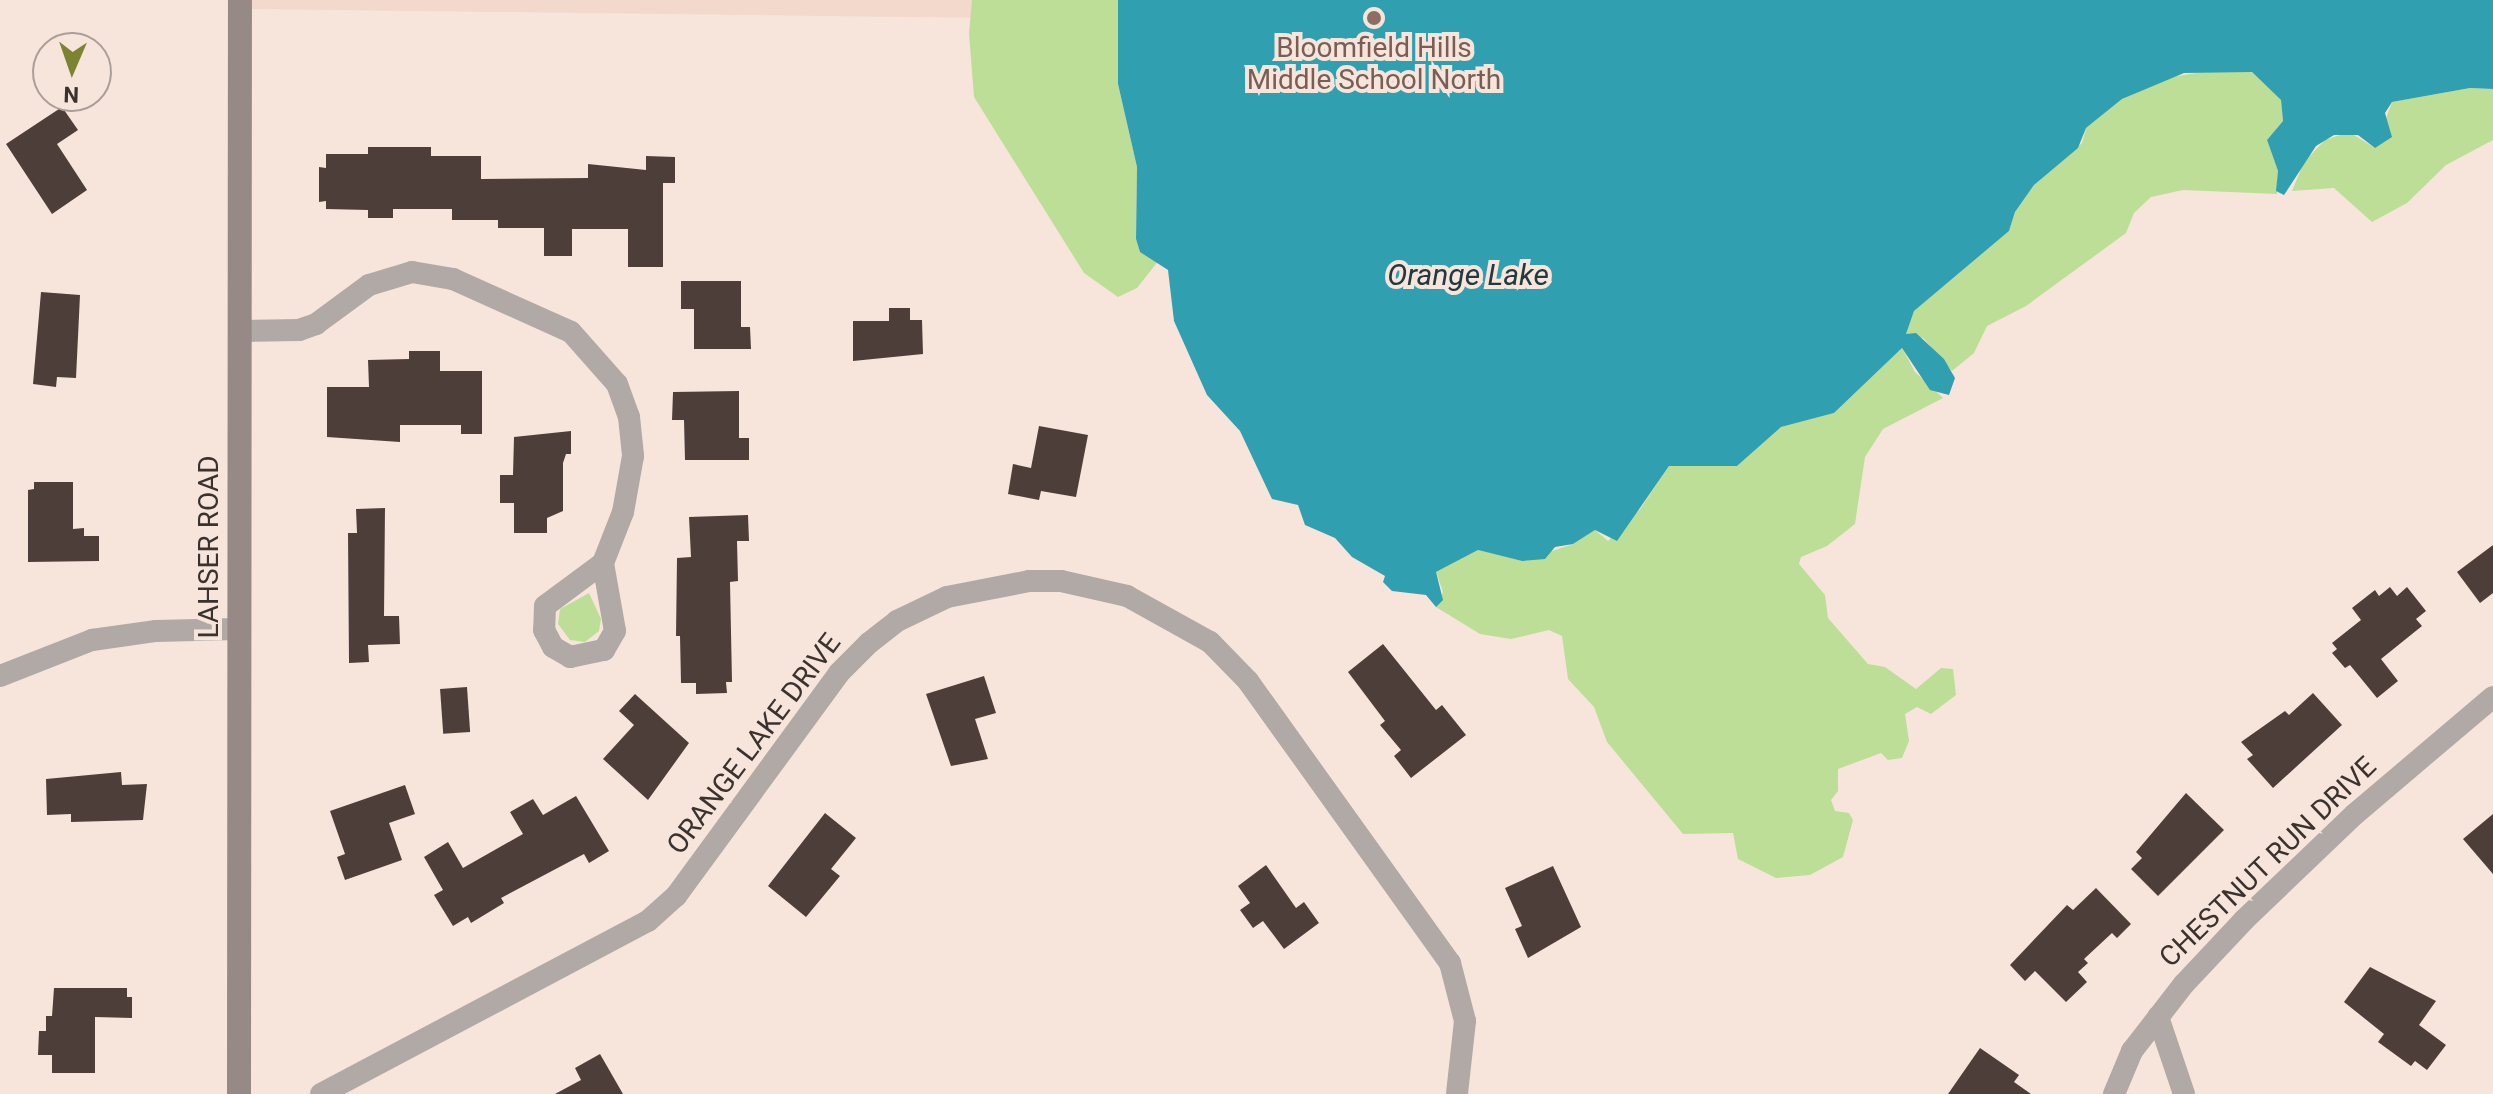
<!DOCTYPE html>
<style>
body{margin:0}
#map{position:relative;width:2493px;height:1094px;overflow:hidden;background:#f7e5dc;font-family:Roboto,sans-serif}
div>[style]{position:absolute}
[style*='--x']{left:calc(var(--x)*1px);top:calc(var(--y)*1px);width:calc(var(--w)*1px);rotate:calc(var(--a)*1deg)}
.built>*{inset:0;background:#f2d9cb}
.green>*{inset:0;background:#bdde97}
.water>*{inset:0;background:#30a0b1}
.building>*{inset:0;background:#4e3e3a;transform-origin:0 0}
.street>*{height:22px;margin:-11px;padding:0 11px;transform-origin:11px;border-radius:11px;background:#b1a9a6}
.secondary>*{height:24px;margin:-12px;padding:0 12px;transform-origin:12px;border-radius:12px;background:#968986}
.dots>*{width:22px;height:22px;translate:-50% -50%;box-sizing:border-box;border:4px solid #f7e5dc;border-radius:50%}
span{translate:-50% -50%;white-space:nowrap;text-align:center;line-height:1.15;-webkit-text-stroke:8px #f7e5dc;paint-order:stroke}
.education-label{font-size:28px;color:#785e54}
.street-label{font-size:28px;color:#39322f}
.water-label{font-size:30px;color:#223a3f;font-style:italic}
.north{position:absolute;left:32px;top:32px;width:80px;height:80px;box-sizing:border-box;background:#f7e5dc;border:2px solid #ab9d97;border-radius:50%;rotate:182deg;font-size:22px;font-weight:700;line-height:32px;text-align:center;color:#39322f}
.north::after{content:'';display:block;margin:auto;width:28px;height:36px;background:#7a8431;clip-path:polygon(50% 0,100% 100%,50% 72%,0 100%)}
</style>
<div id="map">
<div class="built">
<div style="clip-path:polygon(247px 0,1750px 0,1751px 27px,247px 9px)"></div>
</div>
<div class="green">
<div style="clip-path:polygon(972px 0,1118px 0,1118px 84px,1137px 167px,1136px 239px,1140px 252px,1159px 260px,1137px 288px,1118px 297px,1084px 273px,974px 97px,969px 34px)"></div>
<div style="clip-path:polygon(2221px 69px,2252px 72px,2281px 100px,2283px 121px,2267px 140px,2278px 171px,2277px 194px,2183px 190px,2151px 197px,2134px 213px,2126px 233px,2026px 306px,1987px 326px,1974px 353px,1952px 371px,1923px 338px,1905px 334px,1914px 311px,2009px 231px,2015px 212px,2034px 185px,2082px 143px,2086px 128px,2122px 99px,2171px 77px)"></div>
<div style="clip-path:polygon(2470px 88px,2493px 89px,2493px 140px,2446px 165px,2407px 203px,2372px 222px,2334px 188px,2292px 191px,2304px 162px,2325px 140px,2349px 132px,2375px 148px,2392px 102px)"></div>
<div style="clip-path:polygon(1902px 348px,1915px 372px,1943px 398px,1883px 429px,1865px 457px,1855px 524px,1827px 546px,1801px 557px,1799px 564px,1825px 595px,1828px 618px,1868px 664px,1885px 667px,1916px 689px,1941px 668px,1953px 669px,1956px 695px,1931px 714px,1917px 707px,1905px 714px,1909px 741px,1902px 758px,1888px 760px,1881px 753px,1838px 769px,1838px 791px,1831px 800px,1835px 811px,1849px 813px,1853px 820px,1843px 857px,1810px 875px,1776px 878px,1738px 859px,1733px 833px,1683px 834px,1607px 742px,1594px 707px,1568px 679px,1562px 636px,1549px 630px,1511px 639px,1480px 634px,1436px 607px,1443px 592px,1436px 572px,1478px 550px,1522px 561px,1573px 544px,1595px 530px,1608px 541px,1640px 509px,1669px 466px,1737px 466px,1781px 427px,1834px 413px)"></div>
<div style="clip-path:polygon(589px 593px,601px 619px,599px 631px,585px 642px,570px 640px,558px 624px,560px 609px)"></div>
</div>
<div class="water">
<div style="clip-path:polygon(1118px 0,2493px 0,2493px 89px,2470px 88px,2392px 102px,2385px 113px,2392px 137px,2375px 148px,2358px 135px,2334px 135px,2316px 146px,2284px 195px,2276px 191px,2278px 171px,2267px 140px,2283px 121px,2281px 100px,2252px 72px,2184px 73px,2122px 99px,2086px 128px,2078px 148px,2034px 185px,2015px 212px,2009px 231px,1914px 311px,1906px 334px,1916px 333px,1944px 359px,1955px 378px,1949px 395px,1930px 390px,1902px 348px,1834px 413px,1781px 427px,1737px 466px,1669px 466px,1617px 541px,1595px 530px,1573px 544px,1555px 547px,1545px 559px,1522px 561px,1478px 550px,1436px 572px,1443px 600px,1436px 607px,1426px 595px,1392px 591px,1383px 582px,1385px 576px,1352px 557px,1335px 538px,1305px 525px,1298px 505px,1272px 499px,1240px 431px,1207px 395px,1174px 321px,1168px 270px,1140px 252px,1136px 239px,1137px 167px,1118px 84px)"></div>
</div>
<div class="building">
<div style="clip-path:polygon(62px 107px,78px 130px,57px 144px,87px 190px,52px 214px,6px 144px)"></div>
<div style="clip-path:polygon(368px 147px,431px 147px,431px 156px,481px 156px,481px 179px,588px 178px,588px 164px,646px 170px,646px 156px,675px 157px,675px 183px,663px 183px,663px 267px,628px 267px,628px 229px,572px 229px,572px 256px,544px 256px,544px 228px,498px 228px,498px 220px,452px 220px,452px 209px,393px 209px,393px 218px,368px 218px,368px 210px,326px 209px,326px 201px,319px 202px,319px 167px,326px 168px,326px 154px,368px 154px)"></div>
<div style="clip-path:polygon(681px 281px,741px 281px,741px 327px,750px 327px,751px 349px,694px 349px,694px 309px,681px 309px)"></div>
<div style="clip-path:polygon(41px 292px,80px 295px,76px 378px,57px 377px,56px 387px,33px 384px)"></div>
<div style="clip-path:polygon(889px 308px,910px 308px,910px 320px,922px 320px,923px 354px,853px 361px,853px 321px,889px 321px)"></div>
<div style="clip-path:polygon(409px 351px,440px 351px,440px 371px,482px 371px,482px 434px,461px 434px,461px 425px,400px 425px,400px 442px,327px 437px,327px 387px,369px 387px,368px 360px,409px 359px)"></div>
<div style="clip-path:polygon(739px 391px,739px 438px,749px 438px,749px 460px,685px 460px,684px 420px,672px 420px,673px 392px)"></div>
<div style="clip-path:polygon(1039px 426px,1088px 435px,1076px 497px,1041px 491px,1039px 500px,1008px 494px,1013px 464px,1031px 468px)"></div>
<div style="clip-path:polygon(571px 431px,571px 454px,566px 454px,563px 463px,563px 511px,547px 518px,547px 533px,514px 533px,514px 503px,500px 503px,500px 475px,513px 475px,514px 437px)"></div>
<div style="clip-path:polygon(34px 482px,73px 482px,73px 529px,84px 528px,84px 536px,99px 536px,99px 561px,28px 562px,28px 490px,34px 489px)"></div>
<div style="clip-path:polygon(385px 508px,384px 616px,399px 616px,400px 644px,368px 645px,369px 662px,349px 663px,348px 533px,357px 533px,356px 509px)"></div>
<div style="clip-path:polygon(748px 515px,749px 541px,737px 541px,738px 581px,730px 582px,732px 682px,726px 682px,727px 693px,696px 694px,696px 683px,681px 683px,680px 636px,676px 636px,677px 558px,691px 557px,689px 517px)"></div>
<div style="clip-path:polygon(2493px 545px,2493px 593px,2480px 603px,2457px 572px)"></div>
<div style="clip-path:polygon(2390px 587px,2397px 596px,2407px 587px,2426px 611px,2416px 619px,2422px 626px,2381px 659px,2398px 681px,2377px 698px,2350px 665px,2345px 668px,2332px 653px,2337px 649px,2332px 643px,2361px 620px,2352px 608px,2375px 590px,2379px 596px)"></div>
<div style="clip-path:polygon(1383px 644px,1436px 710px,1442px 705px,1466px 735px,1411px 778px,1394px 756px,1401px 750px,1380px 725px,1385px 721px,1348px 672px)"></div>
<div style="clip-path:polygon(984px 676px,996px 713px,975px 719px,988px 759px,951px 766px,926px 694px)"></div>
<div style="left:467px;top:687px;width:45px;height:27px;rotate:86deg"></div>
<div style="clip-path:polygon(2313px 693px,2342px 725px,2273px 788px,2247px 759px,2253px 755px,2241px 742px,2285px 711px,2289px 715px)"></div>
<div style="clip-path:polygon(635px 694px,689px 743px,648px 800px,603px 759px,634px 725px,619px 711px)"></div>
<div style="clip-path:polygon(121px 772px,122px 785px,147px 784px,143px 820px,71px 822px,71px 814px,47px 815px,46px 779px)"></div>
<div style="clip-path:polygon(405px 785px,415px 814px,389px 823px,402px 860px,345px 880px,337px 857px,345px 854px,330px 811px)"></div>
<div style="clip-path:polygon(2186px 793px,2224px 830px,2158px 896px,2131px 869px,2142px 858px,2136px 852px)"></div>
<div style="clip-path:polygon(576px 796px,609px 851px,589px 863px,584px 854px,501px 898px,504px 903px,471px 923px,468px 917px,453px 926px,434px 895px,443px 890px,424px 857px,448px 842px,463px 868px,523px 834px,510px 812px,533px 799px,543px 815px)"></div>
<div style="clip-path:polygon(825px 813px,856px 838px,831px 869px,840px 876px,806px 917px,768px 886px)"></div>
<div style="clip-path:polygon(2493px 814px,2493px 874px,2463px 839px)"></div>
<div style="clip-path:polygon(1266px 865px,1296px 908px,1304px 902px,1319px 923px,1284px 949px,1263px 921px,1253px 928px,1240px 910px,1250px 903px,1238px 886px)"></div>
<div style="clip-path:polygon(1553px 866px,1581px 927px,1528px 958px,1515px 929px,1522px 926px,1505px 888px)"></div>
<div style="clip-path:polygon(2096px 888px,2131px 924px,2117px 938px,2112px 933px,2084px 959px,2088px 963px,2078px 972px,2087px 982px,2066px 1002px,2035px 971px,2025px 981px,2010px 965px,2067px 905px,2073px 910px)"></div>
<div style="clip-path:polygon(2370px 967px,2436px 1001px,2419px 1025px,2446px 1045px,2427px 1070px,2415px 1061px,2411px 1066px,2378px 1042px,2384px 1034px,2344px 1002px)"></div>
<div style="clip-path:polygon(54px 988px,127px 988px,127px 997px,132px 997px,132px 1018px,95px 1017px,95px 1073px,52px 1073px,52px 1055px,38px 1055px,39px 1031px,46px 1031px,46px 1016px,52px 1016px)"></div>
<div style="clip-path:polygon(1980px 1048px,2019px 1075px,2014px 1082px,2031px 1094px,1948px 1094px)"></div>
<div style="clip-path:polygon(600px 1054px,623px 1094px,555px 1094px,581px 1080px,575px 1068px)"></div>
</div>
<div class="street">
<div style="--x:241;--y:331;--w:58;--a:-1"></div>
<div style="--x:299;--y:330;--w:18;--a:-19"></div>
<div style="--x:316;--y:324;--w:66;--a:-36.3"></div>
<div style="--x:369;--y:285;--w:45;--a:-16.8"></div>
<div style="--x:412;--y:272;--w:42;--a:9.7"></div>
<div style="--x:453;--y:279;--w:129;--a:24.2"></div>
<div style="--x:571;--y:332;--w:69;--a:48.5"></div>
<div style="--x:617;--y:384;--w:35;--a:70"></div>
<div style="--x:629;--y:417;--w:39;--a:84"></div>
<div style="--x:633;--y:456;--w:57;--a:100.1"></div>
<div style="--x:623;--y:512;--w:55;--a:111.4"></div>
<div style="--x:603;--y:563;--w:72;--a:143.4"></div>
<div style="--x:545;--y:606;--w:24;--a:92"></div>
<div style="--x:544;--y:630;--w:19;--a:62"></div>
<div style="--x:553;--y:647;--w:20;--a:30"></div>
<div style="--x:570;--y:657;--w:35;--a:-12"></div>
<div style="--x:604;--y:650;--w:22;--a:-60"></div>
<div style="--x:615;--y:631;--w:69;--a:-100"></div>
<div style="--x:0;--y:676;--w:99;--a:-21.4"></div>
<div style="--x:92;--y:640;--w:65;--a:-8"></div>
<div style="--x:156;--y:631;--w:82;--a:-1.4"></div>
<div style="--x:2158;--y:1017;--w:81;--a:71.3"></div>
<div style="--x:321;--y:1094;--w:370;--a:-27.9"></div>
<div style="--x:648;--y:921;--w:38;--a:-42"></div>
<div style="--x:676;--y:896;--w:276;--a:-53.8"></div>
<div style="--x:839;--y:673;--w:42;--a:-45"></div>
<div style="--x:869;--y:643;--w:36;--a:-38"></div>
<div style="--x:897;--y:621;--w:55;--a:-25.6"></div>
<div style="--x:947;--y:597;--w:84;--a:-11"></div>
<div style="--x:1029;--y:581;--w:32;--a:0"></div>
<div style="--x:1061;--y:581;--w:68;--a:12.8"></div>
<div style="--x:1127;--y:596;--w:95;--a:29"></div>
<div style="--x:1210;--y:642;--w:54;--a:45.7"></div>
<div style="--x:1248;--y:681;--w:347;--a:54.4"></div>
<div style="--x:1450;--y:963;--w:60;--a:75.5"></div>
<div style="--x:1465;--y:1021;--w:73;--a:96.3"></div>
<div style="--x:2114;--y:1094;--w:47;--a:-67.3"></div>
<div style="--x:2132;--y:1051;--w:85;--a:-52.2"></div>
<div style="--x:2184;--y:984;--w:88;--a:-46.8"></div>
<div style="--x:2244;--y:920;--w:153;--a:-43.7"></div>
<div style="--x:2355;--y:814;--w:181;--a:-40.3"></div>
</div>
<div class="secondary">
<div style="--x:239;--y:1094;--w:1094;--a:-89.95"></div>
</div>
<div class="dots">
<div style="left:1374px;top:18px;background:#8d6e63"></div>
</div>
<div class="education-label">
<span style="left:1374px;top:64px">Bloomfield Hills<br>Middle School North</span>
</div>
<div class="street-label">
<span style="left:209px;top:547px;rotate:-90deg">LAHSER ROAD</span>
<span style="left:754px;top:744px;rotate:-53deg">ORANGE LAKE DRIVE</span>
<span style="left:2268px;top:862px;rotate:-44deg">CHESTNUT RUN DRIVE</span>
</div>
<div class="water-label">
<span style="left:1468px;top:275px">Orange Lake</span>
</div>
<div class="north">N</div>
</div>
